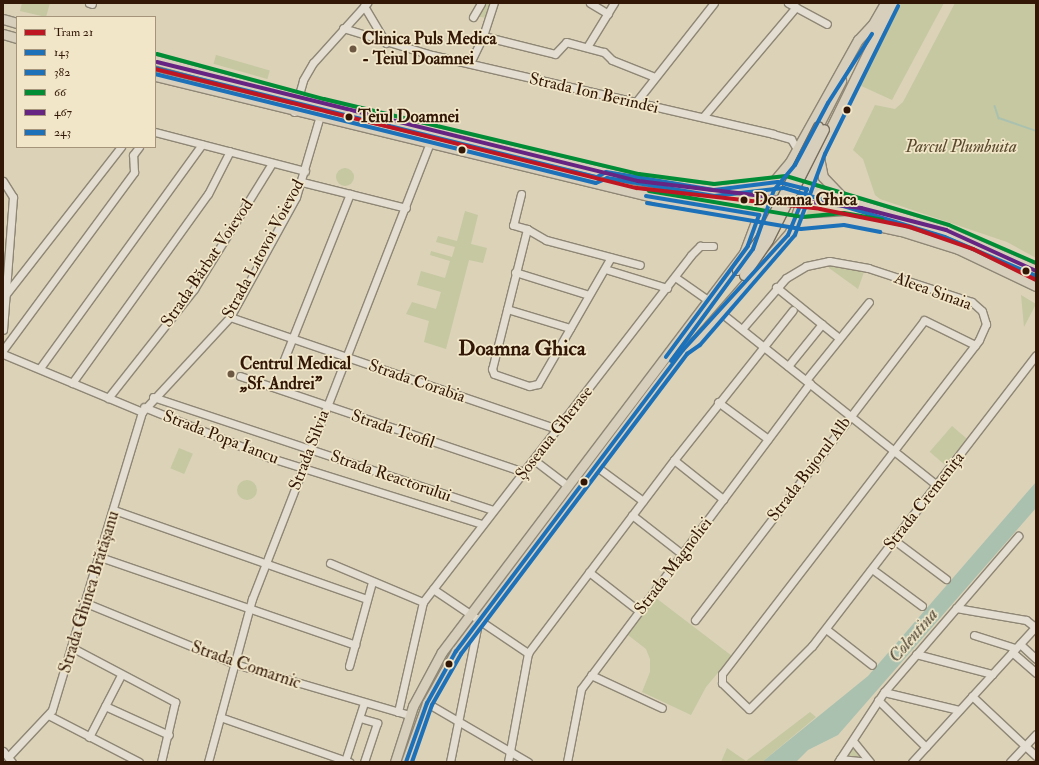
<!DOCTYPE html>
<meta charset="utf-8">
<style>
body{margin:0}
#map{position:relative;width:1039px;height:765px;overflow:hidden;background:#dbd2b8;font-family:"IM FELL Double Pica",serif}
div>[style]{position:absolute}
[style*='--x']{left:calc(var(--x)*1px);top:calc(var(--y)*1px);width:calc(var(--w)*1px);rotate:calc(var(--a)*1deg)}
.green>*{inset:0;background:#c5c8a0;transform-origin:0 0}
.round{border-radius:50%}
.water>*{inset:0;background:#abc1b0}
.stream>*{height:1.5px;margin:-0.75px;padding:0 0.75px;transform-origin:0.75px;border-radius:0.75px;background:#abc1b0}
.roads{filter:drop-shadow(1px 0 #8f8675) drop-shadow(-1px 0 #8f8675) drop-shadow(0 1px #8f8675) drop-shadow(0 -1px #8f8675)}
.minor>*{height:7px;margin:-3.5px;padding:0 3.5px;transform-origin:3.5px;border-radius:3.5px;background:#e3ded1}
.major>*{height:9px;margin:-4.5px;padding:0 4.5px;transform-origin:4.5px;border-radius:4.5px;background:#d7cfbc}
.bridges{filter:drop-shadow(1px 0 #766d5e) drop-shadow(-1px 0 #766d5e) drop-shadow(0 1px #766d5e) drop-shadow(0 -1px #766d5e)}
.major-bridge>*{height:9px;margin:-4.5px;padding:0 4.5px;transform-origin:4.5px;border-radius:4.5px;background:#d7cfbc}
.bus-1>*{height:4px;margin:-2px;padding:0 2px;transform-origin:2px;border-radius:2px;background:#1d71b8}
.bus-2>*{height:4px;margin:-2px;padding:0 2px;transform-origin:2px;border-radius:2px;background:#1d71b8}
.bus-3>*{height:4px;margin:-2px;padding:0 2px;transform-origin:2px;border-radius:2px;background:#008d36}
.bus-4>*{height:4px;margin:-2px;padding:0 2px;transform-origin:2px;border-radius:2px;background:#662483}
.bus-5>*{height:4px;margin:-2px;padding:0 2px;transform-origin:2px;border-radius:2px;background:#1d71b8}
.tram-1>*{height:4px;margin:-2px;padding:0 2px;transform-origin:2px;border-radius:2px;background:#be1622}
.dots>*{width:11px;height:11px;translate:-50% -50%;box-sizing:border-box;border:2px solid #f1e6c8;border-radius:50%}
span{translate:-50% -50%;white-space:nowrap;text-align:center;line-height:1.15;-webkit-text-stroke:3.5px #f1e6c8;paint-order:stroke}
.poi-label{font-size:17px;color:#321706;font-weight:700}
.left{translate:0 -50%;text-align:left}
.street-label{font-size:17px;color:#321706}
.stop-label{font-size:17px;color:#321706;font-weight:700}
.park-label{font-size:17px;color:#594a2e;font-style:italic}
.water-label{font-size:18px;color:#504838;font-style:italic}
.district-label{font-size:21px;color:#321706;font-weight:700}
.frame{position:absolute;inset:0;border:4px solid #321706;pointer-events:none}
.legend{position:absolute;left:16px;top:16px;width:140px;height:132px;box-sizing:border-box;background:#f1e6c8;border:1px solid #a5937a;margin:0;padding:5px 7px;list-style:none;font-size:12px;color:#321706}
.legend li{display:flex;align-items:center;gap:8px;height:20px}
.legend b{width:20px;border:1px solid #a5937a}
</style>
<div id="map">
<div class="green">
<div style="clip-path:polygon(22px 3px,50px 3px,46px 17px,20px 11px)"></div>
<div style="clip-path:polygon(485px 3px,492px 3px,486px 18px,477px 16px)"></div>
<div style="clip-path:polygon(901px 3px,944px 3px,892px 100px,857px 84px)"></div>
<div style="clip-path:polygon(955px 3px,1036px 3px,1036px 258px,1007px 242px,880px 199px,875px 195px,863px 159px,853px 150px,875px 105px,895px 109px,903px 102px)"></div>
<div style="left:216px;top:55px;width:56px;height:9px;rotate:16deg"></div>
<div class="round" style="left:336px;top:168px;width:18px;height:18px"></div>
<div style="clip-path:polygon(780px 188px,797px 192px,797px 202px,770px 200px)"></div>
<div style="clip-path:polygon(754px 191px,753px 198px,723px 195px)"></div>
<div style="clip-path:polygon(808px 210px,842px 214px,804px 219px)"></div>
<div style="clip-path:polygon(465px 211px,478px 215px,471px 244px,487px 248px,483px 263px,469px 260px,446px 349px,424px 342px,429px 321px,406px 314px,412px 302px,436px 309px,441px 292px,417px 285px,421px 271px,445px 278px,450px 261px,430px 255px,431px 251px,452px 257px,455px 247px,436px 242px,438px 236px,457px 241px)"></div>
<div style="clip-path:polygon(829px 266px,864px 272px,858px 289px,829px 268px)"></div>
<div style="clip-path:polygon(1021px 295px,1036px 304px,1024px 327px)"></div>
<div style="clip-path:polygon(626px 417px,628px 417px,577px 484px,577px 482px)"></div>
<div style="left:952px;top:426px;width:20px;height:34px;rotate:41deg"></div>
<div style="left:179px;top:448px;width:15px;height:22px;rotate:23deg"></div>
<div class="round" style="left:237px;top:480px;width:20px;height:20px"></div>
<div style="clip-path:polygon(568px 492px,572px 492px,482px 611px,480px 607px)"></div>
<div style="clip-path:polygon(656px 598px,732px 656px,706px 687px,691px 715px,642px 692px,650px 672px,650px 659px,646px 649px,628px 635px)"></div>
<div style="clip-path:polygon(466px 625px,469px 630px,441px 669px,401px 754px,409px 727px,435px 667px)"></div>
<div style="clip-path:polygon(810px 712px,816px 717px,762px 762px,721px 762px,727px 748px,746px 761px)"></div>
<div style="clip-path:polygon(852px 746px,862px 754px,862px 758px,846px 756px)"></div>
</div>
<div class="water">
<div style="clip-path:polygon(1036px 482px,1036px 508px,838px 735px,808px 750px,796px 762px,762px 762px,868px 676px)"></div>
</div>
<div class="stream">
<div style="--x:995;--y:106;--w:13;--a:72"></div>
<div style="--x:999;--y:118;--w:39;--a:19"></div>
</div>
<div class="roads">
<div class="minor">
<div style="--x:89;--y:3;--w:3;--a:18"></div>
<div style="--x:590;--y:3;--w:21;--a:31"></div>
<div style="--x:788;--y:3;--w:44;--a:28.3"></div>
<div style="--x:364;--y:6;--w:43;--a:59.3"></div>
<div style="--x:473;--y:17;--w:16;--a:-60"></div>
<div style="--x:343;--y:28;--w:93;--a:16.9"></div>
<div style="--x:432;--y:55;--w:350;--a:13"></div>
<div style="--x:773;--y:134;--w:19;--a:16"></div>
<div style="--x:791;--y:139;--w:12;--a:59"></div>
<div style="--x:483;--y:36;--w:35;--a:-72"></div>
<div style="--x:587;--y:47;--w:52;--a:-58.5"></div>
<div style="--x:470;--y:63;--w:30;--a:-64"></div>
<div style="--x:483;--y:36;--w:74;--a:14"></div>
<div style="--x:555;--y:54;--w:16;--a:-47"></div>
<div style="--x:566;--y:42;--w:39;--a:15"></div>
<div style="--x:604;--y:52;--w:11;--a:45"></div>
<div style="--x:612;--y:60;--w:46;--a:21.6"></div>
<div style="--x:636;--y:102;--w:126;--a:-51.8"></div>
<div style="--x:294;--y:112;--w:33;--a:-74"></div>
<div style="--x:303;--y:80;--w:20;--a:-60"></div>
<div style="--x:313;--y:63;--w:81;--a:-48"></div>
<div style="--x:703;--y:117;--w:144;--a:-49.8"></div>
<div style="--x:155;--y:132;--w:155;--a:14.6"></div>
<div style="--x:3;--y:181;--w:19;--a:58"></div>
<div style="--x:13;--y:197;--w:133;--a:94.3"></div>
<div style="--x:302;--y:182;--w:107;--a:14"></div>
<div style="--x:521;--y:194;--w:32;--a:104"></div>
<div style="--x:513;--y:225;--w:15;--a:16"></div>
<div style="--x:527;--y:229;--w:144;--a:104"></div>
<div style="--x:492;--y:369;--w:5;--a:68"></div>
<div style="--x:494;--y:374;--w:37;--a:19"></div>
<div style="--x:529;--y:386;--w:9;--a:-13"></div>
<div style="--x:538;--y:384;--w:146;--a:-60.1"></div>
<div style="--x:527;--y:229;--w:22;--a:30"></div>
<div style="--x:546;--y:240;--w:97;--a:14.9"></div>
<div style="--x:605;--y:269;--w:65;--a:17"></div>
<div style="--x:515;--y:272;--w:77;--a:17.3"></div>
<div style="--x:675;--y:277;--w:38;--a:35"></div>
<div style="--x:776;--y:287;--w:81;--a:39"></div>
<div style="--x:6;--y:294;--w:187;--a:-52"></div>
<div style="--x:507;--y:309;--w:66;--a:16.8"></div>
<div style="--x:720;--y:312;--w:278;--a:38.6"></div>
<div style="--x:230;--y:317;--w:347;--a:18.9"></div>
<div style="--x:742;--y:329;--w:67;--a:-49.2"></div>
<div style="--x:786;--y:278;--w:23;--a:-31"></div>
<div style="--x:806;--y:266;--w:24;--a:-12"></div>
<div style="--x:829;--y:261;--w:40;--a:10"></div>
<div style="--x:868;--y:268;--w:109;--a:18.1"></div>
<div style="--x:972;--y:302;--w:13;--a:42"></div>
<div style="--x:982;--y:311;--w:14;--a:73"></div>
<div style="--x:986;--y:324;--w:17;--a:114"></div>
<div style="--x:979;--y:340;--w:421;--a:127.6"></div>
<div style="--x:722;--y:674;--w:9;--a:90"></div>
<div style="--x:722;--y:683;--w:37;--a:44"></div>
<div style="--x:749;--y:709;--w:89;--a:-45"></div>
<div style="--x:812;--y:646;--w:367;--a:-52.4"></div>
<div style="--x:3;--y:350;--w:221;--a:-53.6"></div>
<div style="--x:134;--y:172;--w:17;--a:-93"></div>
<div style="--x:133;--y:155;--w:10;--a:-53"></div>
<div style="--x:3;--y:354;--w:151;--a:22.6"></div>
<div style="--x:283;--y:362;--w:181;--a:-68.3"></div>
<div style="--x:788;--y:366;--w:54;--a:-51"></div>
<div style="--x:40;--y:368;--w:276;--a:-54.1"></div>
<div style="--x:240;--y:376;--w:300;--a:18.7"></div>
<div style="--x:806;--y:380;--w:100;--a:-51.1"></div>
<div style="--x:72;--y:383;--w:233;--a:-54.3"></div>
<div style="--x:208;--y:194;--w:48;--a:-62.9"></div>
<div style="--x:153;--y:397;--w:357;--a:18.4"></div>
<div style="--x:108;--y:398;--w:139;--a:-51.7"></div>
<div style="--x:194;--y:289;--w:148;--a:-58.2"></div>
<div style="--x:718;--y:402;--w:62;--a:36.5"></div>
<div style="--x:144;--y:407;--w:134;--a:22"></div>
<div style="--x:268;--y:457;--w:224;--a:17.4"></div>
<div style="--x:534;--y:460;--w:43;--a:37.4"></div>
<div style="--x:674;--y:460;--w:63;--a:38.5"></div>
<div style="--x:597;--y:467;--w:57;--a:36.5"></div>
<div style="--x:114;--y:510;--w:268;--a:19.4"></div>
<div style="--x:632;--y:515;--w:63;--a:38"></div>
<div style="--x:894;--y:540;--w:65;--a:36.9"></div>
<div style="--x:100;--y:557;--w:270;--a:19"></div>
<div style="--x:330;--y:563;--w:101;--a:22.8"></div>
<div style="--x:872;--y:569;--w:62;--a:36.5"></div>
<div style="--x:589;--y:572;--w:63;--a:38"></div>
<div style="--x:433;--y:589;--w:115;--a:34"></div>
<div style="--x:86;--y:603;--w:161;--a:22.3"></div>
<div style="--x:235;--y:664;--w:181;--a:16.3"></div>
<div style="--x:956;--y:608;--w:71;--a:9.7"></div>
<div style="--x:1026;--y:620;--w:11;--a:38"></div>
<div style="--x:695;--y:620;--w:377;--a:-52.6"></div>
<div style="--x:924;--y:320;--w:57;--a:26.1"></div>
<div style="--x:826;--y:629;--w:58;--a:38"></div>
<div style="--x:974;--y:635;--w:43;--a:17.6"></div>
<div style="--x:1020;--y:644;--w:22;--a:43"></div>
<div style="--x:71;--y:647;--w:118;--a:27.9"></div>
<div style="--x:175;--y:702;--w:62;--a:103.1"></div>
<div style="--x:1012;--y:652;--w:32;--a:41"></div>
<div style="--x:916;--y:654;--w:79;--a:14.7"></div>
<div style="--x:349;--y:666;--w:87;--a:-74.7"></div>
<div style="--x:591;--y:675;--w:78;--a:24.9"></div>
<div style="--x:884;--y:692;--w:77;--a:13.5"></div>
<div style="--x:972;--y:696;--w:88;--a:43.2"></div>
<div style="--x:878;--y:700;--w:67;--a:44.4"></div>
<div style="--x:427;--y:703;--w:117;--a:30.3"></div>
<div style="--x:105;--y:706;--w:70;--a:24.4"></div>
<div style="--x:398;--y:712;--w:113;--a:-77.2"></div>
<div style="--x:423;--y:602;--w:438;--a:-52.3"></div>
<div style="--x:691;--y:255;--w:13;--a:-45"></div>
<div style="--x:700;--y:246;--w:13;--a:0"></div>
<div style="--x:50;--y:716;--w:100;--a:27.3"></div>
<div style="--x:220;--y:717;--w:137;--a:19.2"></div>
<div style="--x:360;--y:718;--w:18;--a:16"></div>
<div style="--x:377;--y:723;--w:41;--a:108.4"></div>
<div style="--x:89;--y:737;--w:70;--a:-62.7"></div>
<div style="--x:853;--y:741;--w:27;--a:51"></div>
<div style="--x:3;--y:751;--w:14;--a:51"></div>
<div style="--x:8;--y:757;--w:64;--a:-46.9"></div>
<div style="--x:52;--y:710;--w:311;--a:-73.2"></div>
<div style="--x:142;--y:412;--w:129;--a:-47.2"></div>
<div style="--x:230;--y:317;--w:137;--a:-61.2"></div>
<div style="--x:296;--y:197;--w:96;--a:-73.6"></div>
<div style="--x:840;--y:759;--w:29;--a:6"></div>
<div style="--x:345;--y:761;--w:61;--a:-71.9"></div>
<div style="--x:208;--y:762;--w:169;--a:-74.9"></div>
<div style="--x:252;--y:599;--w:487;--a:-68.7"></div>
<div style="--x:450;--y:762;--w:142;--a:-78.6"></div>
<div style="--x:508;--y:762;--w:111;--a:-79.6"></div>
<div style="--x:528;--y:653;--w:242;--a:-52.9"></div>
<div style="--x:674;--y:460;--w:191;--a:-51.6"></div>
<div style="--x:567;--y:762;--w:74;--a:-79.1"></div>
<div style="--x:581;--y:689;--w:382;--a:-53.2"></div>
<div style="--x:838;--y:762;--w:84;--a:-56.7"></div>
<div style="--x:884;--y:692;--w:206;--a:-49.3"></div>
<div style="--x:912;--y:762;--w:184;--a:-47.6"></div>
<div style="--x:1010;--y:762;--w:38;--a:-47"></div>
</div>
<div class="major">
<div style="--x:3;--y:19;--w:15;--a:16"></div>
<div style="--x:883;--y:21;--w:21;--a:-61"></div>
<div style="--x:870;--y:29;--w:30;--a:-60"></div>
<div style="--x:3;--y:34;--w:15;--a:16"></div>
<div style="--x:155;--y:60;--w:174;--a:15"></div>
<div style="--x:323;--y:105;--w:324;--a:13.4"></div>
<div style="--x:638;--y:180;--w:77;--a:7.5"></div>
<div style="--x:714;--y:190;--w:71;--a:-6.4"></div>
<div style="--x:785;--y:182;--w:169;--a:16.8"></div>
<div style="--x:947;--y:231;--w:97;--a:23.7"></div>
<div style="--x:155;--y:76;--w:517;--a:13.66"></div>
<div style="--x:657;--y:198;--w:147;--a:9.8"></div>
<div style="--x:802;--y:223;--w:48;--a:-3.6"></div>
<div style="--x:850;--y:220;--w:52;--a:12.2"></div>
<div style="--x:901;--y:231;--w:60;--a:17.5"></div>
<div style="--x:958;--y:249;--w:86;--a:25.4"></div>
<div style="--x:818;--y:126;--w:51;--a:-62.9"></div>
<div style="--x:819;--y:157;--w:20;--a:79"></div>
<div style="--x:823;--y:177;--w:30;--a:46"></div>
<div style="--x:395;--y:762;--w:59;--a:-72.2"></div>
<div style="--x:413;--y:706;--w:61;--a:-61.8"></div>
<div style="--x:442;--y:652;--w:500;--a:-52.88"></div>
<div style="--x:744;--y:253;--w:71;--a:-69.3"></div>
<div style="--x:769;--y:187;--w:33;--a:-50"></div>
<div style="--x:790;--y:162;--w:140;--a:-60.9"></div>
<div style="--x:858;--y:40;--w:21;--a:-47"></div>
<div style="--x:406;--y:762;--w:63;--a:-70.4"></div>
<div style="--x:427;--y:703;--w:60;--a:-60.9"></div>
<div style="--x:456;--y:651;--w:377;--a:-53"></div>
<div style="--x:683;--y:350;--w:15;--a:-37"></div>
<div style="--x:695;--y:341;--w:145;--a:-48.9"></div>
<div style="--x:790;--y:232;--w:85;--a:-70.1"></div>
<div style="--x:819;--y:152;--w:153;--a:-63.9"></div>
</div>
</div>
<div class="bridges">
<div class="major-bridge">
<div style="--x:737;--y:270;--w:44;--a:-54.2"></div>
<div style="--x:763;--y:234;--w:121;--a:-63"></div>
<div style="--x:744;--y:275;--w:42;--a:-55.6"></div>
<div style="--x:768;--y:240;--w:124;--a:-63.2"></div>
</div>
</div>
<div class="bus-1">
<div style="--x:155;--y:68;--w:455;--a:13.9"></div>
<div style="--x:597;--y:177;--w:10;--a:-29"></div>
<div style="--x:606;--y:172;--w:109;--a:9.5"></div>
<div style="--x:714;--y:190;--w:64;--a:-7.1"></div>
<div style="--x:778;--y:182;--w:30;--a:14"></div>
<div style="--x:807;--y:189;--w:50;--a:112.4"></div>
<div style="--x:788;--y:235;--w:156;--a:132.4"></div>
<div style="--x:683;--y:350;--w:377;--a:127"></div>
<div style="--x:456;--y:651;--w:60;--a:119.1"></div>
<div style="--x:427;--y:703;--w:63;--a:109.6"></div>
<div style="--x:646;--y:196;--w:115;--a:9.5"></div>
<div style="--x:759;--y:215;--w:33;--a:110"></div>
<div style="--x:748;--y:246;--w:138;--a:126.5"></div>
</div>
<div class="bus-2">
<div style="--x:155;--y:74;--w:454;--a:13.9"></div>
<div style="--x:596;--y:183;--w:12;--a:-24"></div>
<div style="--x:607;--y:178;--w:109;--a:9.5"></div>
<div style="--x:714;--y:196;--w:70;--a:-6.5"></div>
<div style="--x:784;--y:188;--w:168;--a:16.9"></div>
<div style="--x:945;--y:237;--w:97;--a:23.1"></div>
<div style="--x:647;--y:203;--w:156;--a:9.6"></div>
<div style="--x:801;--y:229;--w:43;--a:-5.3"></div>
<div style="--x:844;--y:225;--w:37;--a:11"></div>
</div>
<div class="bus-3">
<div style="--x:157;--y:54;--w:173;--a:15.1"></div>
<div style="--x:324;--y:99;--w:324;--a:13.4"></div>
<div style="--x:639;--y:174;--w:76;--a:7.6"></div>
<div style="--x:714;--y:184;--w:72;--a:-6.3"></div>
<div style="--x:786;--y:176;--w:170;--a:16.7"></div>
<div style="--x:949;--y:225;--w:95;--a:23.6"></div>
<div style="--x:649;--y:191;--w:155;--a:9.6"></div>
<div style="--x:802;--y:217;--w:42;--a:-5.4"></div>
<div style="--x:844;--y:213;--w:39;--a:10"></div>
</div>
<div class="bus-4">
<div style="--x:157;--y:62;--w:496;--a:13.9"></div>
<div style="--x:638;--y:181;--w:225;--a:6.9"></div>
<div style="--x:861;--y:208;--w:88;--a:14.5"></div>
<div style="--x:946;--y:230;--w:99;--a:24.5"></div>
</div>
<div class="bus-5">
<div style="--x:671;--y:361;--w:139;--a:-53.8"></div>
<div style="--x:753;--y:249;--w:63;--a:-70.4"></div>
<div style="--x:774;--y:190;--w:33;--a:-50"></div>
<div style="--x:795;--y:165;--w:70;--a:-62"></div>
<div style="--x:828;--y:103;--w:82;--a:-57.5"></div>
<div style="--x:412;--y:762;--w:60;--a:-70.7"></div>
<div style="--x:432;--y:705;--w:59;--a:-60.4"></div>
<div style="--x:461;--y:654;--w:376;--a:-53"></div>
<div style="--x:687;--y:354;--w:16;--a:-35"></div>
<div style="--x:700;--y:345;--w:145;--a:-49.2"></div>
<div style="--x:795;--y:235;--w:86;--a:-69.7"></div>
<div style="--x:825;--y:154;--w:165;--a:-63.7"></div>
</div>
<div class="tram-1">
<div style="--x:155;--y:69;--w:496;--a:13.9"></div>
<div style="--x:637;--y:188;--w:184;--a:6.5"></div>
<div style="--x:820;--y:209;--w:92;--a:11.3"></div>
<div style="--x:910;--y:227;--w:67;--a:19.2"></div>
<div style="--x:973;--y:249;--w:70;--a:26.2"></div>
</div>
<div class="dots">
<div style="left:353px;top:49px;background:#6d5844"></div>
<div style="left:847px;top:110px;background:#321706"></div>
<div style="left:349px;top:117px;background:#321706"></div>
<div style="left:462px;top:150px;background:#321706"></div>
<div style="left:744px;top:200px;background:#321706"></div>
<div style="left:1026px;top:271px;background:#321706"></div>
<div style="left:231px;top:374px;background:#6d5844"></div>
<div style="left:584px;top:482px;background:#321706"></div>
<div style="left:449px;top:664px;background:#321706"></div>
</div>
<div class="poi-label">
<span class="left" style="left:362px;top:49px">Clinica Puls Medica<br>- Teiul Doamnei</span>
<span class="left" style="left:240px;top:374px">Centrul Medical<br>„Sf. Andrei”</span>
</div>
<div class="street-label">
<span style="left:594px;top:93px;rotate:13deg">Strada Ion Berindei</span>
<span style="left:263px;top:249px;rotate:-62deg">Strada Litovoi Voievod</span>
<span style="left:207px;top:263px;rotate:-56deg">Strada Bărbat Voievod</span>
<span style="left:933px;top:291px;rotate:20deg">Aleea Sinaia</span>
<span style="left:417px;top:381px;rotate:19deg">Strada Corabia</span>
<span style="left:393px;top:429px;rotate:19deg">Strada Teofil</span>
<span style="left:554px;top:433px;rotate:-52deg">Șoseaua Gherase</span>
<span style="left:221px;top:437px;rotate:21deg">Strada Popa Iancu</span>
<span style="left:309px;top:450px;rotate:-69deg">Strada Silvia</span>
<span style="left:809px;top:469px;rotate:-53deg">Strada Bujorul Alb</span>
<span style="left:391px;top:476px;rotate:19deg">Strada Reactorului</span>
<span style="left:924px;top:501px;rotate:-52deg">Strada Cremenița</span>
<span style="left:673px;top:566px;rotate:-53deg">Strada Magnoliei</span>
<span style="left:89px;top:592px;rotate:-73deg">Strada Ghinea Brătășanu</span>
<span style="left:246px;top:665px;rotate:19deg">Strada Comarnic</span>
</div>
<div class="stop-label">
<span class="left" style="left:358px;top:117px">Teiul Doamnei</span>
<span class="left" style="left:754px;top:200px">Doamna Ghica</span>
</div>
<div class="park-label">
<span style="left:961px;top:147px">Parcul Plumbuita</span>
</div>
<div class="water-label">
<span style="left:914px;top:636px;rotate:-49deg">Colentina</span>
</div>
<div class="district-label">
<span style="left:522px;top:349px">Doamna Ghica</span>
</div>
<div class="frame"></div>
<ul class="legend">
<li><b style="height:5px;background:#be1622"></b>Tram 21</li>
<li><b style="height:5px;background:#1d71b8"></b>143</li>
<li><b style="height:5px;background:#1d71b8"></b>382</li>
<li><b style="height:5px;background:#008d36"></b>66</li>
<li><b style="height:5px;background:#662483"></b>467</li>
<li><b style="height:5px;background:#1d71b8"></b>243</li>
</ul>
</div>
